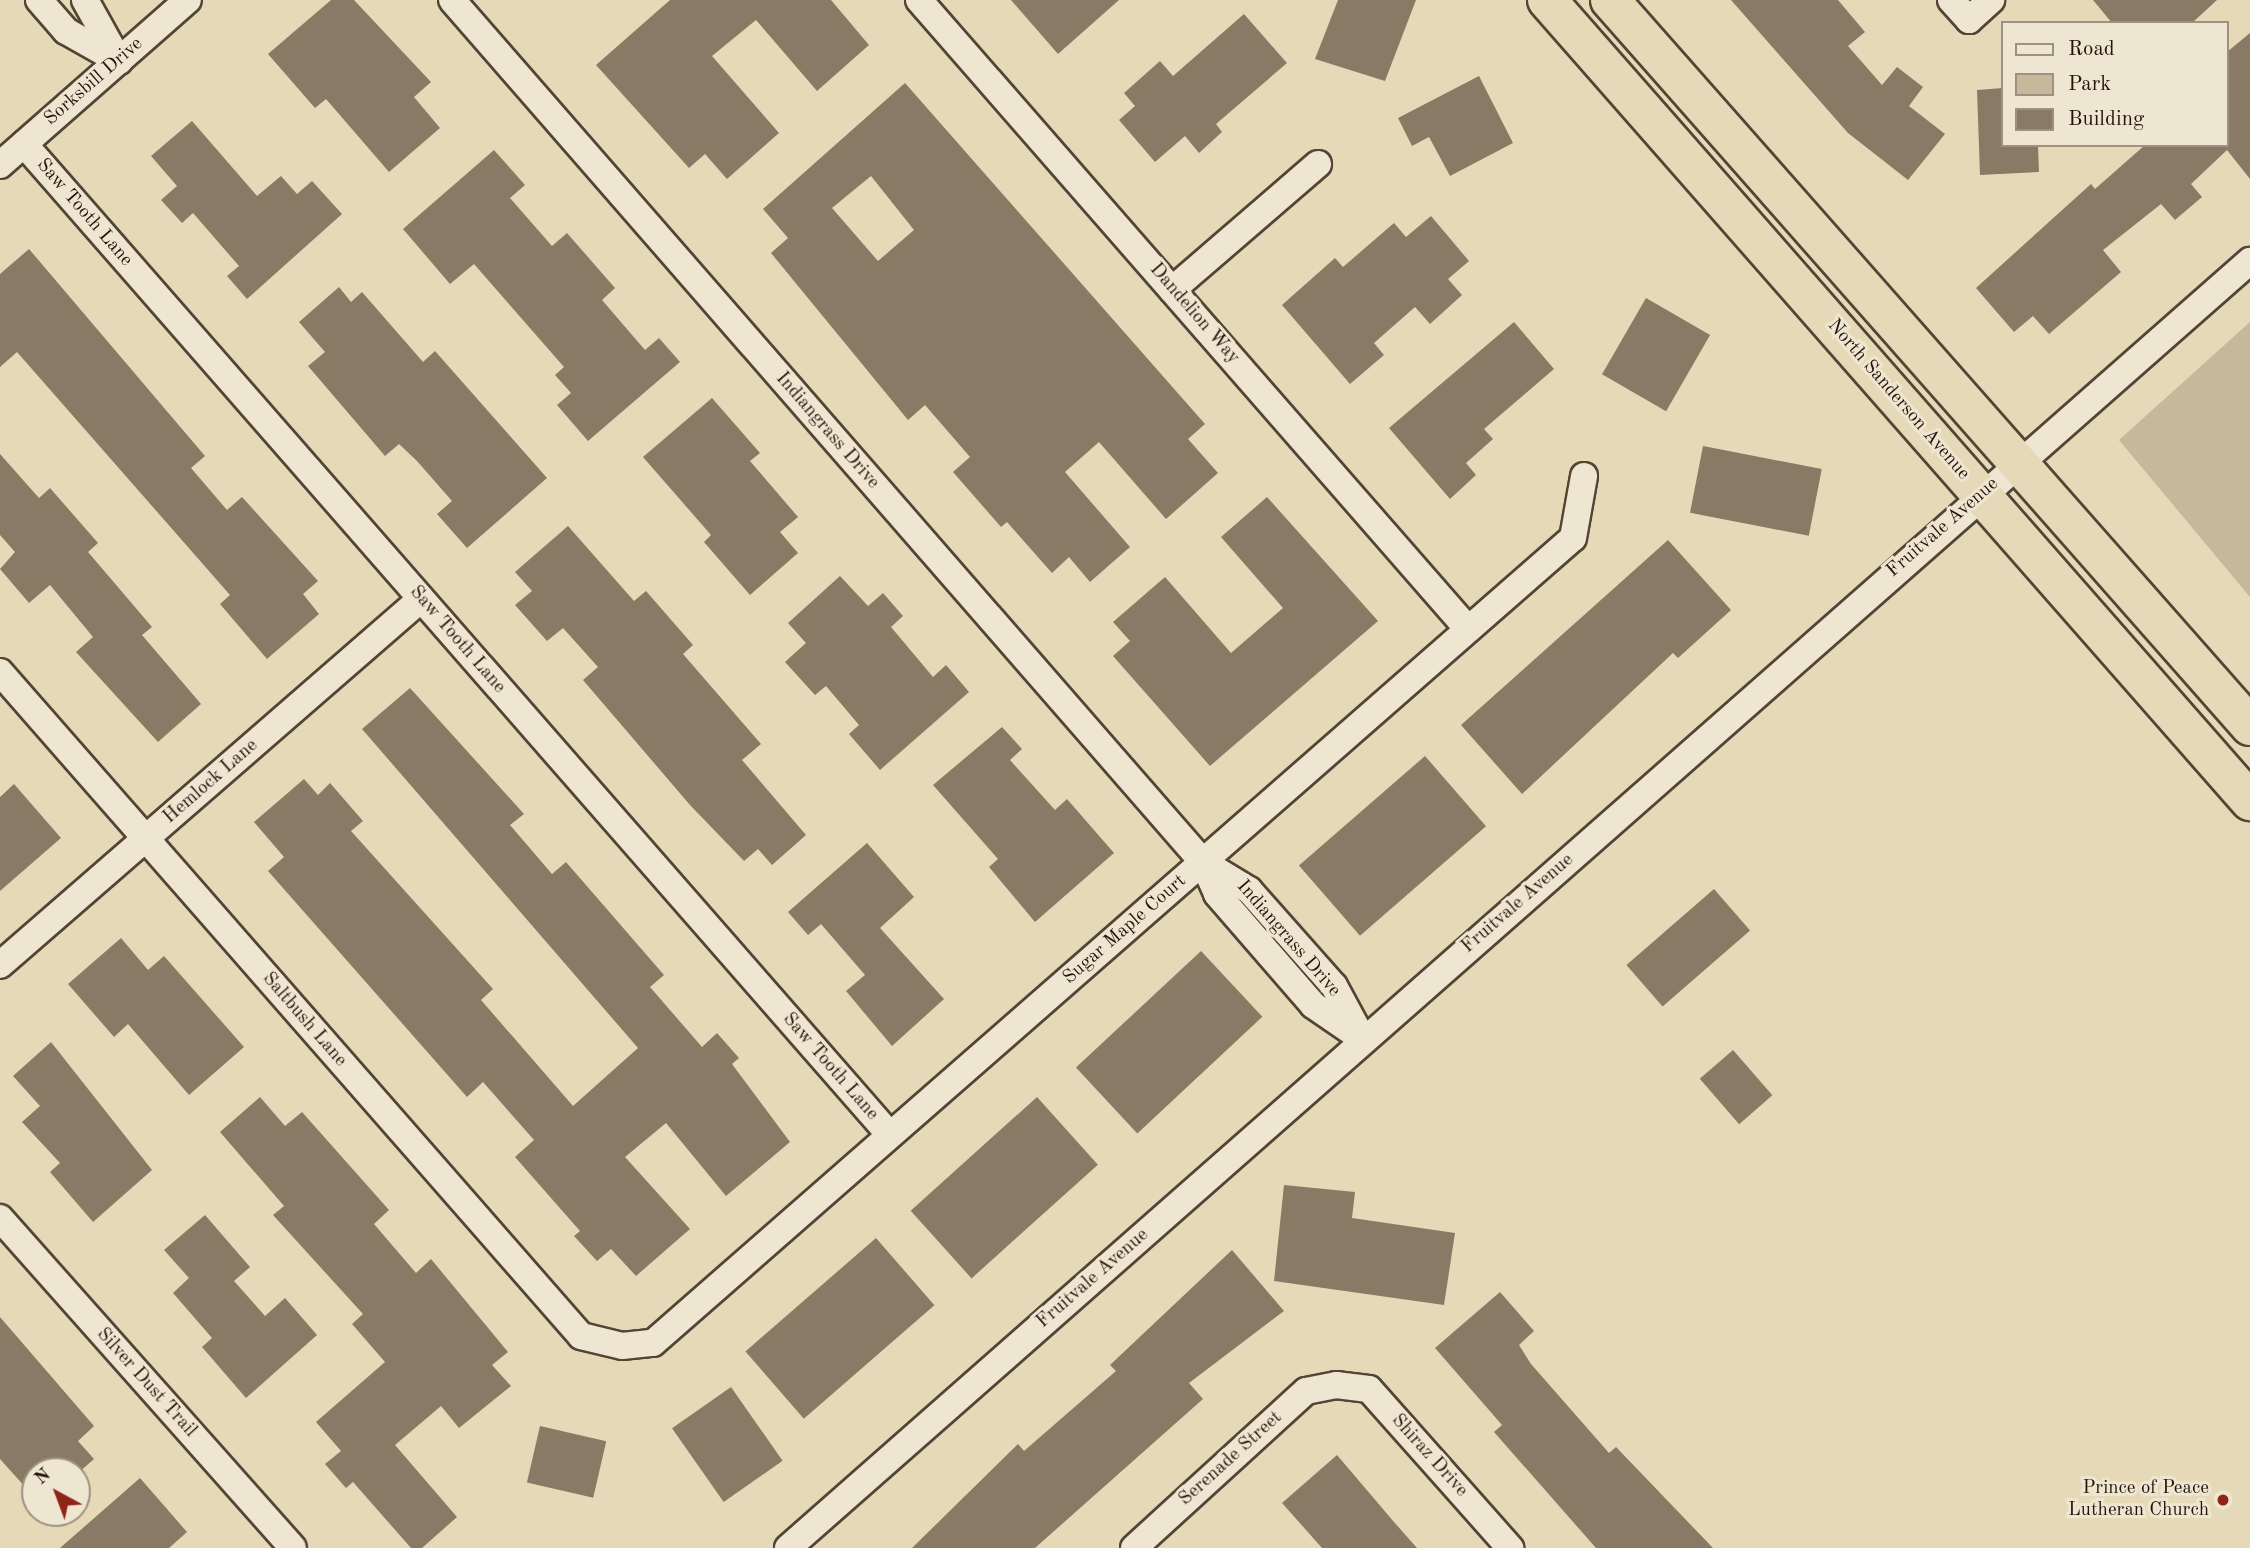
<!DOCTYPE html>
<style>
body{margin:0}
#map{position:relative;width:2250px;height:1548px;overflow:hidden;background:#e6d9b8;font-family:"Old Standard TT",serif}
div>[style]{position:absolute}
[style*='--x']{left:calc(var(--x)*1px);top:calc(var(--y)*1px);width:calc(var(--w)*1px);rotate:calc(var(--a)*1deg)}
.green>*{inset:0;background:#c5b89b}
.building>*{inset:0;background:#887a65;transform-origin:0 0}
.roads{filter:drop-shadow(2px 0 #534536) drop-shadow(-2px 0 #534536) drop-shadow(0 2px #534536) drop-shadow(0 -2px #534536)}
.minor>*{height:26px;margin:-13px;padding:0 13px;transform-origin:13px;border-radius:13px;background:#efe6d1}
.trunk>*{height:38px;margin:-19px;padding:0 19px;transform-origin:19px;border-radius:19px;background:#e6d9b8}
.dots>*{width:19px;height:19px;translate:-50% -50%;box-sizing:border-box;border:4px solid #efe6d1;border-radius:50%}
span{translate:-50% -50%;white-space:nowrap;text-align:center;line-height:1.15;-webkit-text-stroke:6px #efe6d1;paint-order:stroke}
.street-label{font-size:19px;color:#22140b}
.poi-label{font-size:19px;color:#22140b}
.right{translate:-100% -50%;text-align:right}
.legend{position:absolute;left:2001px;top:21px;width:228px;height:126px;box-sizing:border-box;background:#efe6d1;border:2px solid #9d9282;margin:0;padding:9px 12px;list-style:none;font-size:21px;color:#22140b}
.legend li{display:flex;align-items:center;gap:14px;height:35px}
.legend b{width:35px;border:2px solid #9d9282}
.north{position:absolute;left:21px;top:1457px;width:70px;height:70px;box-sizing:border-box;background:#efe6d1;border:2px solid #9d9282;border-radius:50%;rotate:319deg;font-size:19px;font-weight:700;line-height:28px;text-align:center;color:#22140b}
.north::after{content:'';display:block;margin:auto;width:24px;height:32px;background:#8f2418;clip-path:polygon(50% 0,100% 100%,50% 72%,0 100%)}
</style>
<div id="map">
<div class="green">
<div style="clip-path:polygon(2250px 322px,2250px 597px,2119px 440px)"></div>
</div>
<div class="building">
<div style="clip-path:polygon(331px 0,354px 0,431px 82px,414px 97px,440px 128px,389px 172px,326px 99px,315px 108px,268px 54px)"></div>
<div style="clip-path:polygon(670px 0,831px 0,869px 45px,817px 91px,756px 20px,712px 56px,779px 133px,727px 179px,705px 154px,689px 168px,596px 65px)"></div>
<div style="clip-path:polygon(1011px 0,1119px 0,1058px 54px)"></div>
<div style="clip-path:polygon(1338px 0,1416px 0,1385px 81px,1315px 59px)"></div>
<div style="clip-path:polygon(1731px 0,1838px 0,1865px 32px,1848px 46px,1882px 85px,1897px 67px,1923px 87px,1909px 106px,1945px 134px,1908px 180px,1848px 133px)"></div>
<div style="clip-path:polygon(2093px 0,2217px 0,2192px 23px,2112px 23px)"></div>
<div style="clip-path:polygon(1244px 14px,1287px 63px,1216px 124px,1222px 132px,1199px 153px,1185px 136px,1155px 162px,1119px 120px,1135px 106px,1124px 93px,1160px 61px,1173px 76px)"></div>
<div style="clip-path:polygon(2250px 33px,2250px 179px,2227px 150px,2191px 184px,2202px 197px,2175px 220px,2161px 204px,2103px 250px,2121px 272px,2049px 334px,2033px 316px,2014px 332px,1976px 288px,2091px 184px,2095px 189px,2145px 145px,2227px 145px,2227px 52px)"></div>
<div style="clip-path:polygon(1479px 76px,1513px 143px,1450px 176px,1429px 137px,1412px 146px,1398px 118px)"></div>
<div style="clip-path:polygon(evenodd,905px 83px,1205px 424px,1188px 439px,1218px 473px,1166px 519px,1099px 442px,1065px 472px,1130px 547px,1090px 582px,1069px 557px,1052px 573px,1007px 522px,1001px 527px,953px 472px,970px 457px,925px 405px,908px 420px,771px 253px,788px 238px,763px 209px,905px 83px,871px 176px,914px 230px,878px 261px,832px 208px,871px 176px)"></div>
<div style="clip-path:polygon(2003px 88px,2003px 145px,2038px 145px,2039px 172px,1980px 175px,1977px 90px)"></div>
<div style="clip-path:polygon(192px 121px,257px 196px,281px 176px,297px 194px,312px 181px,342px 214px,247px 299px,227px 276px,239px 266px,193px 213px,182px 223px,161px 200px,177px 186px,151px 156px)"></div>
<div style="clip-path:polygon(494px 150px,525px 185px,510px 198px,552px 246px,567px 233px,615px 288px,602px 300px,645px 350px,659px 338px,680px 362px,588px 441px,557px 405px,571px 393px,555px 375px,564px 367px,474px 264px,450px 284px,403px 229px)"></div>
<div style="clip-path:polygon(1431px 216px,1469px 261px,1448px 279px,1462px 295px,1430px 324px,1415px 307px,1374px 343px,1384px 355px,1350px 384px,1282px 305px,1335px 258px,1343px 267px,1394px 223px,1406px 237px)"></div>
<div style="clip-path:polygon(29px 249px,205px 456px,191px 468px,227px 510px,242px 497px,318px 581px,303px 594px,319px 614px,267px 659px,220px 604px,230px 595px,17px 352px,0 367px,0 274px)"></div>
<div style="clip-path:polygon(339px 287px,351px 302px,362px 292px,423px 362px,435px 351px,547px 478px,467px 548px,437px 514px,452px 501px,417px 461px,399px 444px,385px 456px,308px 366px,325px 352px,299px 322px)"></div>
<div style="left:1646px;top:298px;width:74px;height:88px;rotate:30deg"></div>
<div style="clip-path:polygon(1514px 322px,1554px 369px,1484px 429px,1493px 439px,1466px 463px,1476px 475px,1450px 499px,1389px 428px)"></div>
<div style="clip-path:polygon(712px 398px,760px 453px,750px 461px,798px 517px,780px 532px,798px 553px,750px 595px,704px 542px,711px 535px,643px 457px)"></div>
<div style="left:1703px;top:446px;width:121px;height:68px;rotate:11deg"></div>
<div style="clip-path:polygon(0 454px,39px 498px,50px 488px,98px 543px,88px 552px,152px 627px,142px 635px,201px 704px,158px 742px,76px 652px,93px 637px,50px 585px,29px 603px,0 569px,15px 552px,0 535px)"></div>
<div style="clip-path:polygon(1267px 497px,1378px 621px,1210px 766px,1113px 656px,1130px 641px,1113px 622px,1165px 577px,1231px 653px,1283px 608px,1221px 537px)"></div>
<div style="clip-path:polygon(568px 526px,634px 601px,646px 591px,693px 645px,683px 654px,761px 744px,742px 760px,806px 835px,772px 865px,758px 849px,744px 861px,690px 805px,583px 680px,598px 667px,563px 628px,547px 641px,515px 605px,532px 591px,515px 572px)"></div>
<div style="clip-path:polygon(1668px 540px,1731px 610px,1678px 658px,1673px 653px,1522px 794px,1461px 725px)"></div>
<div style="clip-path:polygon(840px 576px,868px 606px,883px 593px,903px 616px,891px 627px,933px 677px,946px 665px,969px 692px,880px 770px,849px 734px,859px 725px,826px 686px,815px 695px,785px 662px,806px 643px,788px 623px)"></div>
<div style="clip-path:polygon(410px 688px,524px 814px,510px 825px,552px 874px,566px 862px,664px 975px,650px 987px,702px 1047px,717px 1033px,739px 1058px,732px 1064px,790px 1142px,726px 1196px,666px 1123px,625px 1157px,690px 1229px,636px 1276px,611px 1249px,597px 1261px,574px 1236px,580px 1231px,515px 1157px,534px 1140px,483px 1082px,467px 1097px,268px 871px,284px 857px,254px 822px,304px 779px,318px 795px,330px 783px,363px 821px,351px 831px,493px 989px,481px 1000px,573px 1106px,638px 1048px,362px 729px)"></div>
<div style="clip-path:polygon(1002px 727px,1022px 749px,1010px 760px,1055px 810px,1067px 799px,1114px 853px,1035px 922px,989px 867px,998px 859px,933px 785px)"></div>
<div style="left:1425px;top:756px;width:93px;height:167px;rotate:49deg"></div>
<div style="clip-path:polygon(14px 784px,61px 838px,0 891px,0 797px)"></div>
<div style="clip-path:polygon(867px 843px,914px 897px,880px 928px,944px 999px,892px 1046px,846px 991px,865px 975px,821px 924px,808px 935px,788px 912px)"></div>
<div style="left:1714px;top:889px;width:55px;height:116px;rotate:49deg"></div>
<div style="clip-path:polygon(121px 938px,148px 970px,164px 956px,244px 1047px,189px 1095px,128px 1024px,114px 1037px,68px 984px)"></div>
<div style="left:1201px;top:951px;width:90px;height:171px;rotate:47deg"></div>
<div style="clip-path:polygon(51px 1042px,152px 1170px,93px 1222px,50px 1172px,60px 1163px,22px 1122px,40px 1106px,13px 1076px)"></div>
<div style="left:1733px;top:1050px;width:60px;height:44px;rotate:49deg"></div>
<div style="clip-path:polygon(260px 1097px,285px 1126px,302px 1112px,389px 1210px,374px 1224px,416px 1273px,431px 1259px,508px 1352px,492px 1365px,511px 1386px,459px 1428px,441px 1406px,395px 1445px,457px 1517px,422px 1548px,411px 1548px,353px 1482px,346px 1488px,325px 1464px,341px 1451px,316px 1422px,385px 1362px,352px 1324px,363px 1314px,273px 1215px,284px 1206px,220px 1132px)"></div>
<div style="left:1037px;top:1097px;width:91px;height:170px;rotate:48deg"></div>
<div style="clip-path:polygon(1284px 1185px,1355px 1192px,1352px 1218px,1455px 1233px,1444px 1305px,1274px 1281px)"></div>
<div style="clip-path:polygon(205px 1215px,250px 1267px,234px 1281px,265px 1316px,285px 1298px,317px 1335px,246px 1398px,202px 1347px,212px 1338px,173px 1293px,189px 1278px,164px 1250px)"></div>
<div style="left:876px;top:1238px;width:89px;height:173px;rotate:49deg"></div>
<div style="clip-path:polygon(1232px 1250px,1284px 1311px,1189px 1383px,1203px 1399px,1035px 1548px,912px 1548px,1018px 1444px,1024px 1451px,1116px 1371px,1110px 1365px)"></div>
<div style="clip-path:polygon(1500px 1292px,1534px 1331px,1519px 1345px,1531px 1364px,1609px 1453px,1616px 1447px,1713px 1548px,1596px 1548px,1494px 1432px,1502px 1425px,1435px 1348px)"></div>
<div style="clip-path:polygon(0 1317px,94px 1426px,78px 1441px,94px 1459px,77px 1474px,35px 1471px,35px 1498px,0 1459px)"></div>
<div style="left:731px;top:1387px;width:90px;height:72px;rotate:55deg"></div>
<div style="left:540px;top:1426px;width:68px;height:58px;rotate:13deg"></div>
<div style="clip-path:polygon(1337px 1455px,1394px 1522px,1417px 1548px,1322px 1548px,1282px 1503px)"></div>
<div style="clip-path:polygon(140px 1478px,187px 1532px,169px 1548px,60px 1548px)"></div>
</div>
<div class="roads">
<div class="minor">
<div style="--x:39;--y:0;--w:41;--a:48.9"></div>
<div style="--x:66;--y:31;--w:61;--a:29.5"></div>
<div style="--x:119;--y:61;--w:70;--a:-119.1"></div>
<div style="--x:452;--y:0;--w:1143;--a:48.94"></div>
<div style="--x:1203;--y:862;--w:35;--a:66"></div>
<div style="--x:1217;--y:894;--w:147;--a:49.1"></div>
<div style="--x:1313;--y:1005;--w:62;--a:34.5"></div>
<div style="--x:919;--y:0;--w:835;--a:48.89"></div>
<div style="--x:1951;--y:0;--w:27;--a:48"></div>
<div style="--x:1969;--y:20;--w:30;--a:-42"></div>
<div style="--x:24;--y:144;--w:1316;--a:48.85"></div>
<div style="--x:0;--y:165;--w:250;--a:-41.3"></div>
<div style="--x:1172;--y:290;--w:193;--a:-40.8"></div>
<div style="--x:0;--y:672;--w:882;--a:48.81"></div>
<div style="--x:581;--y:1336;--w:42;--a:13.7"></div>
<div style="--x:622;--y:1346;--w:31;--a:-6"></div>
<div style="--x:653;--y:1343;--w:1222;--a:-41.19"></div>
<div style="--x:1573;--y:538;--w:63;--a:-79.9"></div>
<div style="--x:1203;--y:862;--w:54;--a:31.3"></div>
<div style="--x:1249;--y:890;--w:128;--a:48.5"></div>
<div style="--x:1334;--y:986;--w:57;--a:61.6"></div>
<div style="--x:0;--y:965;--w:558;--a:-41"></div>
<div style="--x:0;--y:1218;--w:441;--a:48.4"></div>
<div style="--x:788;--y:1548;--w:1948;--a:-41.36"></div>
<div style="--x:1134;--y:1548;--w:233;--a:-42.4"></div>
<div style="--x:1306;--y:1391;--w:31;--a:-11"></div>
<div style="--x:1336;--y:1385;--w:33;--a:7"></div>
<div style="--x:1369;--y:1389;--w:213;--a:48.4"></div>
</div>
<div class="trunk">
<div style="--x:1547;--y:0;--w:1066;--a:48.73"></div>
<div style="--x:1610;--y:0;--w:968;--a:48.6"></div>
</div>
</div>
<div class="dots">
<div style="left:2223px;top:1500px;background:#8f2418"></div>
</div>
<div class="street-label">
<span style="left:94px;top:82px;rotate:-41deg">Sorksbill Drive</span>
<span style="left:84px;top:213px;rotate:49deg">Saw Tooth Lane</span>
<span style="left:1194px;top:314px;rotate:49deg">Dandelion Way</span>
<span style="left:1898px;top:400px;rotate:49deg">North Sanderson Avenue</span>
<span style="left:827px;top:431px;rotate:49deg">Indiangrass Drive</span>
<span style="left:1943px;top:528px;rotate:-41deg">Fruitvale Avenue</span>
<span style="left:457px;top:640px;rotate:49deg">Saw Tooth Lane</span>
<span style="left:211px;top:782px;rotate:-41deg">Hemlock Lane</span>
<span style="left:1518px;top:904px;rotate:-41deg">Fruitvale Avenue</span>
<span style="left:1125px;top:930px;rotate:-41deg">Sugar Maple Court</span>
<span style="left:1288px;top:939px;rotate:49deg">Indiangrass Drive</span>
<span style="left:304px;top:1020px;rotate:49deg">Saltbush Lane</span>
<span style="left:830px;top:1067px;rotate:49deg">Saw Tooth Lane</span>
<span style="left:1093px;top:1279px;rotate:-41deg">Fruitvale Avenue</span>
<span style="left:146px;top:1383px;rotate:48deg">Silver Dust Trail</span>
<span style="left:1429px;top:1456px;rotate:48deg">Shiraz Drive</span>
<span style="left:1231px;top:1459px;rotate:-42deg">Serenade Street</span>
</div>
<div class="poi-label">
<span class="right" style="left:2209px;top:1500px">Prince of Peace<br>Lutheran Church</span>
</div>
<ul class="legend">
<li><b style="height:9px;background:#efe6d1"></b>Road</li>
<li><b style="height:19px;background:#c5b89b"></b>Park</li>
<li><b style="height:19px;background:#887a65"></b>Building</li>
</ul>
<div class="north">N</div>
</div>
